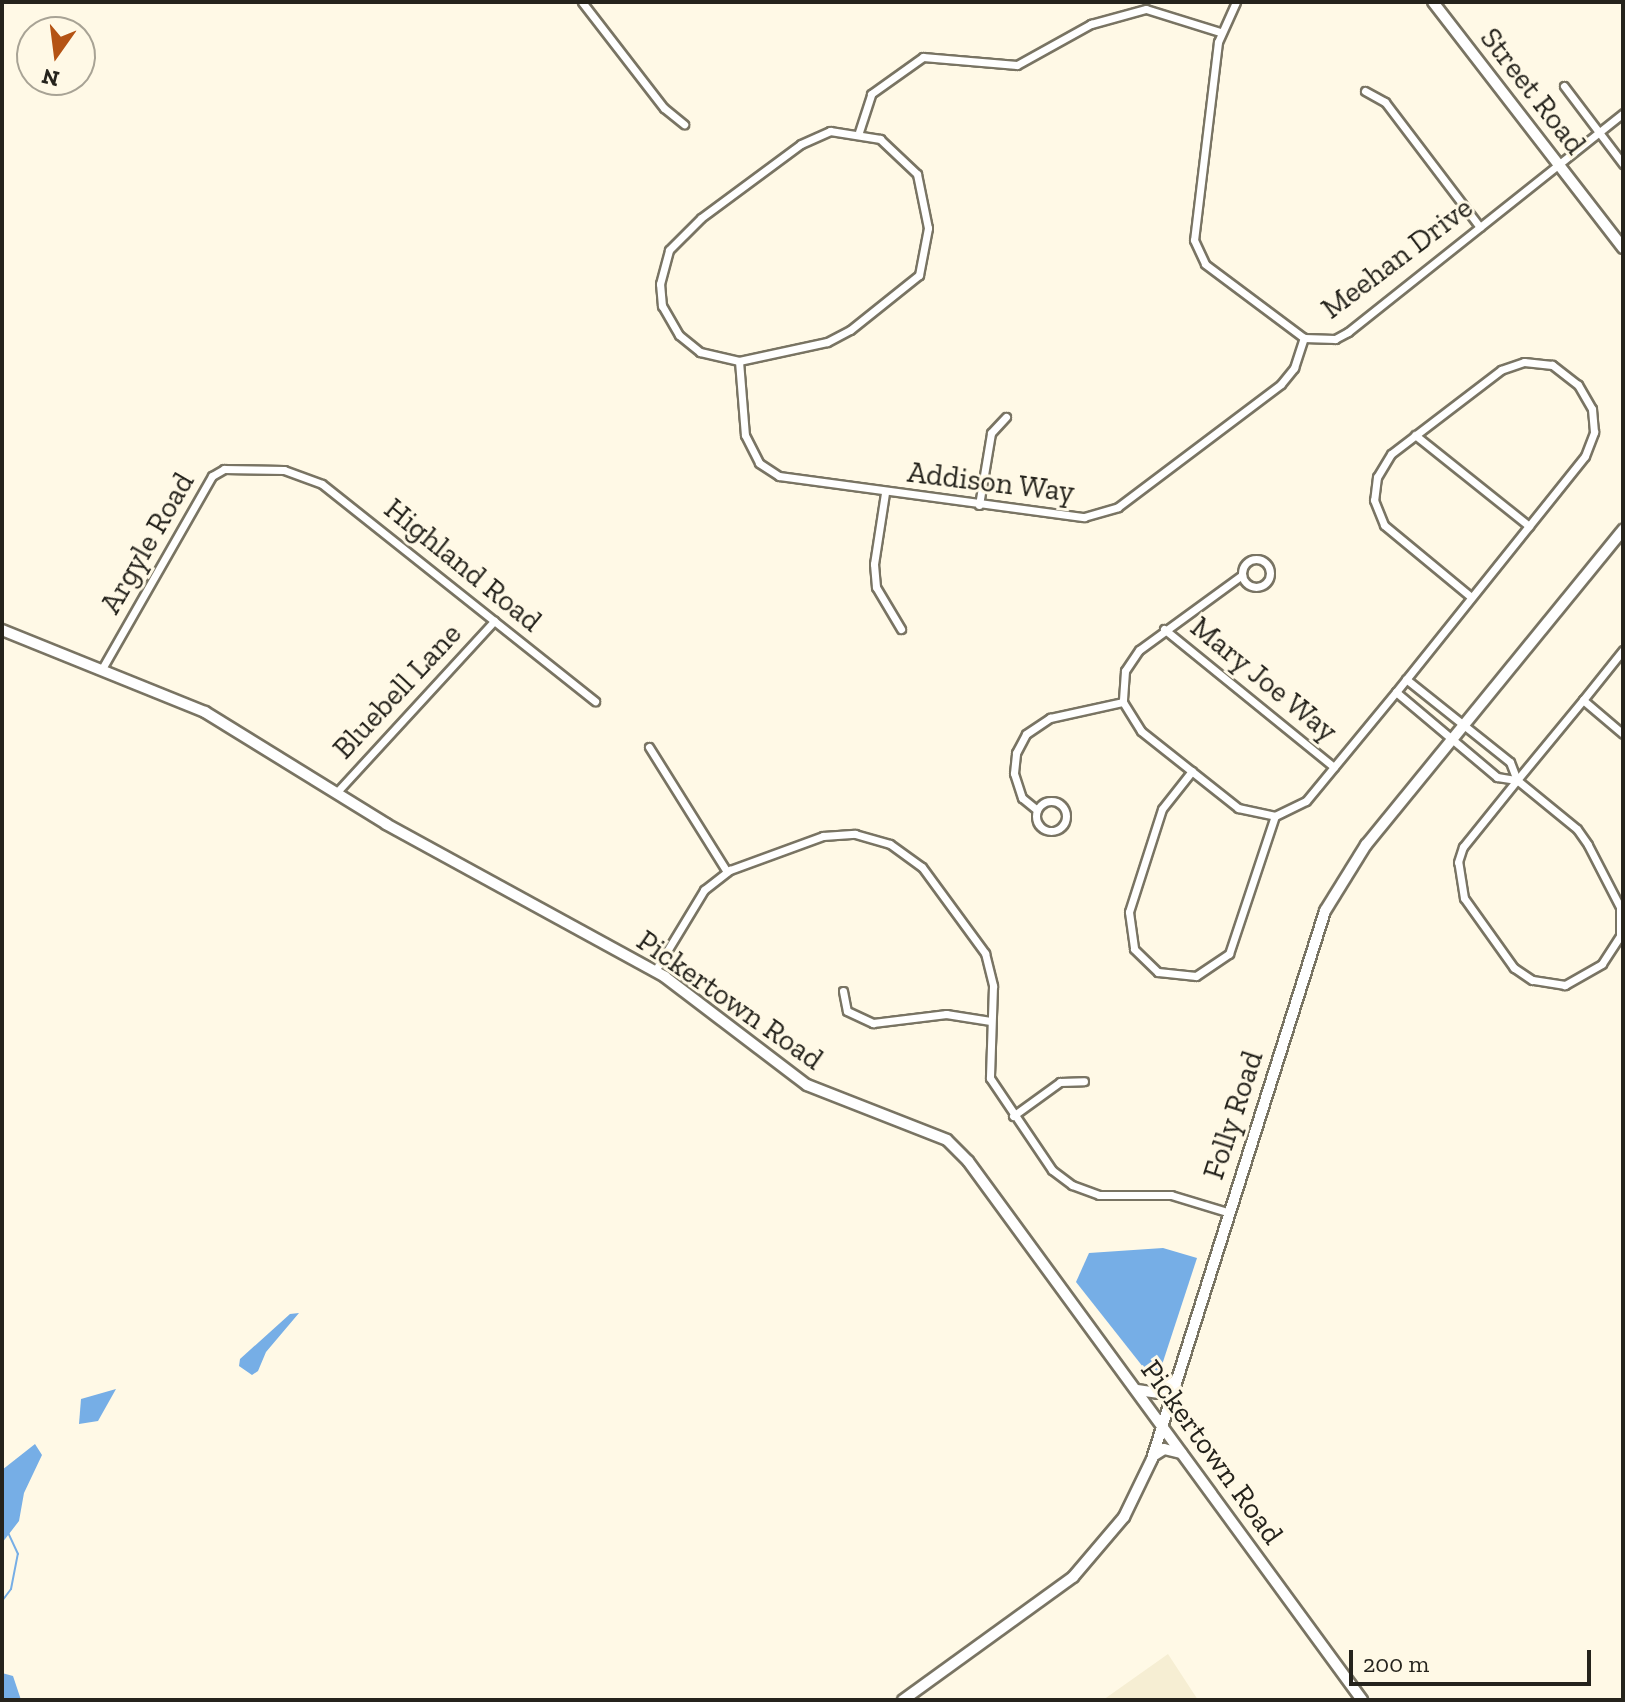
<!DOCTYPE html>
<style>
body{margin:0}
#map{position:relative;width:1625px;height:1702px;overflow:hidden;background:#fff9e6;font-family:"Zilla Slab",serif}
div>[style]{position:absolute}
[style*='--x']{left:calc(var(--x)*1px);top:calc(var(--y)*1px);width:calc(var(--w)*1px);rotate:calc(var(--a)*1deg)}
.built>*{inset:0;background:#f6eed3}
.water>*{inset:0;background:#76aee6}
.stream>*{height:2px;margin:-1px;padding:0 1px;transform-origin:1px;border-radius:1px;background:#76aee6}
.roads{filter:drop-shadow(2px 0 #797463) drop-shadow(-2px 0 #797463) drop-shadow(0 2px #797463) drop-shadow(0 -2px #797463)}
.street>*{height:7px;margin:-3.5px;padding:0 3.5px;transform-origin:3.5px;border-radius:3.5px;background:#fff}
.street>.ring{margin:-3.5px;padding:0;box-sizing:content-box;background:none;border:7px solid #fff;border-radius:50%}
.secondary>*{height:10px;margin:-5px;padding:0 5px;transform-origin:5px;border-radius:5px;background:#fff}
span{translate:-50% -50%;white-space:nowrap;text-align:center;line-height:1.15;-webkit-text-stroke:6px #fff9e6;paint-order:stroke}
.street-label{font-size:30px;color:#25231c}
.frame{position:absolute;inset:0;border:4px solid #25231c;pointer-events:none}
.north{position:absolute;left:16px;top:16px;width:80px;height:80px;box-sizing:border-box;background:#fff9e6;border:2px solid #a8a395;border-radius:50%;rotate:194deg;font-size:22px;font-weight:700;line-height:32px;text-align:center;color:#25231c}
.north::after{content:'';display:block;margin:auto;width:28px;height:36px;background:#b45314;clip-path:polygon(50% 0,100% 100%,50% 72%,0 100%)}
.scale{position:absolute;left:1349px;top:1650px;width:242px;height:36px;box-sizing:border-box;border:4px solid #25231c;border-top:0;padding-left:10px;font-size:24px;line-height:28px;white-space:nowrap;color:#25231c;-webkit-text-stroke:6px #fff9e6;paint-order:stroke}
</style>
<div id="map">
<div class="built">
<div style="clip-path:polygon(1168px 1654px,1198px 1700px,1103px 1700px)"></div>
</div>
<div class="water">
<div style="clip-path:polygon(1163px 1248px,1197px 1258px,1160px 1371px,1147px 1372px,1076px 1282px,1089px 1253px)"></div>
<div style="clip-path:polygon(299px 1313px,266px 1352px,258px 1371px,252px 1375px,239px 1366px,240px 1359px,290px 1314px)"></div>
<div style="clip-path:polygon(116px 1389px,98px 1421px,79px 1424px,81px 1399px)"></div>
<div style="clip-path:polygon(35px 1444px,42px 1455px,24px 1493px,19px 1521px,2px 1543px,2px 1470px)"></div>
<div style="clip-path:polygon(2px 1673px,13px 1676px,21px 1700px,2px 1700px)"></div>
</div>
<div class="stream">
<div style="--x:2;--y:1601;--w:15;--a:-53"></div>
<div style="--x:11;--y:1589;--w:36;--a:-79"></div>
<div style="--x:18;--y:1554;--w:23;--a:-115"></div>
</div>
<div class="roads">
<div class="street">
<div style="--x:582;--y:2;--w:134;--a:52.3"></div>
<div style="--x:664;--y:108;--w:26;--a:39"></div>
<div style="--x:1236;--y:2;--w:44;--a:114.2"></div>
<div style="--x:1218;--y:42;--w:199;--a:96.9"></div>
<div style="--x:1194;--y:240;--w:26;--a:65"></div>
<div style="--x:1205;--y:264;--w:124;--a:36.8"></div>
<div style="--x:1304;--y:338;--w:31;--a:2"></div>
<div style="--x:1335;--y:339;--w:15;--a:-28"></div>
<div style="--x:1348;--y:332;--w:352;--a:-38.5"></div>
<div style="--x:1564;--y:86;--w:98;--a:52.9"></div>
<div style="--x:1365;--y:91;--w:23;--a:29"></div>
<div style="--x:1385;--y:102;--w:157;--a:52.8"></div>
<div style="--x:830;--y:131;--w:51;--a:9.1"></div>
<div style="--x:880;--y:139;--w:51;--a:43.4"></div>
<div style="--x:917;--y:174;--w:55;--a:78.5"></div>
<div style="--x:928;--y:228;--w:48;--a:100.8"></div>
<div style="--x:919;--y:275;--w:88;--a:141.4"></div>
<div style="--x:850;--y:330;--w:26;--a:152"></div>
<div style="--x:827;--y:342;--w:90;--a:167.8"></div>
<div style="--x:739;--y:361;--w:40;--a:-167"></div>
<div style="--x:700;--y:352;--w:27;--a:-141"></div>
<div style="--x:679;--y:335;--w:34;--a:-120"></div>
<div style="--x:662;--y:306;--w:22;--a:-95"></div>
<div style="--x:660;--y:284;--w:35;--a:-75"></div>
<div style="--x:669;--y:250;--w:45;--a:-45"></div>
<div style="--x:701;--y:218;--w:124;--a:-36.5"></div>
<div style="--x:801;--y:144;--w:32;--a:-24"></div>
<div style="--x:859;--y:132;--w:40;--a:-72"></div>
<div style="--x:871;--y:94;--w:64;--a:-35.4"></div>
<div style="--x:923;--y:57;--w:94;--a:4.9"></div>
<div style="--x:1017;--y:65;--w:85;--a:-29"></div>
<div style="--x:1091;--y:24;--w:57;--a:-15.3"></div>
<div style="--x:1146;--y:9;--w:77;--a:17.3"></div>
<div style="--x:739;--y:361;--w:74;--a:85.4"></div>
<div style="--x:745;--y:435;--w:31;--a:63"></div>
<div style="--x:759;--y:463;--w:24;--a:33"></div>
<div style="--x:779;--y:476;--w:308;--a:7.7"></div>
<div style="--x:1084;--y:517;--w:35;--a:-16"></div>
<div style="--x:1118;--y:507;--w:204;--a:-37"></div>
<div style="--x:1281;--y:384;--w:21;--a:-51"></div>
<div style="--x:1294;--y:368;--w:32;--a:-72"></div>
<div style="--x:1415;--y:435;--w:146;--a:38.6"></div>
<div style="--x:885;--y:493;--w:72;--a:98.8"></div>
<div style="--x:874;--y:564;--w:23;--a:85"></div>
<div style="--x:876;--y:587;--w:49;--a:59.2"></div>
<div style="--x:979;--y:505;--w:73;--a:-80.5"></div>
<div style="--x:991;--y:433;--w:22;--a:-47"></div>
<div class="ring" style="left:1242px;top:559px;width:21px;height:21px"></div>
<div style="--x:1242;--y:575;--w:127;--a:143.9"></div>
<div style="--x:1139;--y:650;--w:25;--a:124"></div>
<div style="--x:1125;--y:671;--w:31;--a:94"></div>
<div style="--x:1123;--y:702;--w:34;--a:58"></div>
<div style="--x:1141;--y:731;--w:124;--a:38.4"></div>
<div style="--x:1238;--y:808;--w:38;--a:12"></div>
<div style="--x:1275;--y:816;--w:34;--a:-26"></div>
<div style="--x:1306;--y:801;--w:141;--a:-50.5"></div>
<div style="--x:1396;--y:692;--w:302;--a:-51.3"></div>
<div style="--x:1585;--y:456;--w:26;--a:-69"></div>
<div style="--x:1594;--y:432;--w:23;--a:-95"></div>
<div style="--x:1592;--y:409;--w:28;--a:-120"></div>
<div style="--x:1578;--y:385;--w:33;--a:-142"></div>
<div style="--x:1552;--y:365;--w:28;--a:-174"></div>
<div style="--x:1524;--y:362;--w:24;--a:161"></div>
<div style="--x:1501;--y:370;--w:138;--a:142.6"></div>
<div style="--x:1391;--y:454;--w:27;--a:121"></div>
<div style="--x:1377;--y:477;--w:23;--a:97"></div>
<div style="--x:1374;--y:500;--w:27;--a:68"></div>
<div style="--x:1384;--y:525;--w:113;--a:39.6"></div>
<div style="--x:1164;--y:629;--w:219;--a:39.1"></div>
<div style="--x:103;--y:667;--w:220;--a:-60.3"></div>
<div style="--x:212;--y:476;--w:14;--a:-30"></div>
<div style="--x:224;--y:469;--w:60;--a:1"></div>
<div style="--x:284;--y:470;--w:40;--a:20.2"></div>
<div style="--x:322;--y:484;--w:349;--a:38.5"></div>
<div style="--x:1406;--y:679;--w:133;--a:38.6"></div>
<div style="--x:1510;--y:762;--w:19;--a:69"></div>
<div style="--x:1517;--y:780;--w:77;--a:39.2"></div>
<div style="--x:1577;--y:829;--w:19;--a:55"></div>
<div style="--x:1588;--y:845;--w:70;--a:62.7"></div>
<div style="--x:1620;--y:907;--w:29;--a:90"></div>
<div style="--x:1620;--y:936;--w:33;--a:123"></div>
<div style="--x:1602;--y:964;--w:43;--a:150.4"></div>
<div style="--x:1565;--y:985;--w:33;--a:-171"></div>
<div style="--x:1532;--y:980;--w:22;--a:-146"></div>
<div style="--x:1514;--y:968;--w:86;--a:-125.5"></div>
<div style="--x:1464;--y:898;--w:36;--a:-99"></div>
<div style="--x:1458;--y:862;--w:16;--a:-72"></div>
<div style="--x:1463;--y:847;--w:86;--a:-51.1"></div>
<div style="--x:1517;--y:780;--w:104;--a:-50.5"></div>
<div style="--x:1583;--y:700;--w:64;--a:-51.3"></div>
<div style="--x:1396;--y:692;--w:132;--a:40.1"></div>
<div style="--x:1497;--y:777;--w:20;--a:9"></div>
<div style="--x:1583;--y:700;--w:52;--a:40.4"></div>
<div style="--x:649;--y:747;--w:147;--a:58"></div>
<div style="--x:1192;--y:771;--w:48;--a:128.3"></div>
<div style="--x:1162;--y:809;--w:108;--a:107.8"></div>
<div style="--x:1129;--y:912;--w:37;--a:82"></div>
<div style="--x:1134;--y:949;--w:33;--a:44"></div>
<div style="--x:1158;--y:972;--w:38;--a:6"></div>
<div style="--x:1196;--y:976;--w:40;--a:-34"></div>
<div style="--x:1229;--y:954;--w:145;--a:-71.6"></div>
<div style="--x:336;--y:793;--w:234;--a:-47.4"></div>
<div class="ring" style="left:1036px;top:801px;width:23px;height:23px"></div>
<div style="--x:1037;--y:810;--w:19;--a:-141"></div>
<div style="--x:1022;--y:798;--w:26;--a:-108"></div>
<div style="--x:1014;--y:773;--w:20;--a:-84"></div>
<div style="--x:1016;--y:753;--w:21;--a:-62"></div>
<div style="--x:1026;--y:734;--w:29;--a:-34"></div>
<div style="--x:1050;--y:718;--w:75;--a:-12.4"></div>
<div style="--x:655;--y:971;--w:95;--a:-58.8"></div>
<div style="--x:704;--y:890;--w:33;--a:-38"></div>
<div style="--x:730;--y:870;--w:99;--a:-20.1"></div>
<div style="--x:823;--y:836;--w:32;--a:-4"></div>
<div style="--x:855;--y:834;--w:36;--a:16"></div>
<div style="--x:890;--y:844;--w:39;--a:36"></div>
<div style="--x:922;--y:867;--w:107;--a:53.8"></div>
<div style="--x:985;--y:953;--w:34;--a:76"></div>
<div style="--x:993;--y:986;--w:92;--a:91.9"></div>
<div style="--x:990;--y:1078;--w:111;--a:56"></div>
<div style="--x:1052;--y:1170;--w:25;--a:37"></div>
<div style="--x:1072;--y:1185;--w:29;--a:20"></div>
<div style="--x:1099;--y:1195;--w:72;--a:0"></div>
<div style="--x:1171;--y:1195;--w:59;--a:16.9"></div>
<div style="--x:843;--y:991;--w:20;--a:79"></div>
<div style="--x:847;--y:1011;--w:29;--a:25"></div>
<div style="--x:873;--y:1023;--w:74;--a:-7"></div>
<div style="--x:946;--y:1014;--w:45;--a:9"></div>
<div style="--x:1013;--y:1116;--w:58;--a:-35.9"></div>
<div style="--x:1060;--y:1082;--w:24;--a:-2"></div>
</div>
<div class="secondary">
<div style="--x:1433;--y:2;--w:311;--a:52.3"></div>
<div style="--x:2;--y:630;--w:219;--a:22"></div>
<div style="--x:205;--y:712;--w:213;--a:31.7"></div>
<div style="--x:386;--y:824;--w:318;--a:28.7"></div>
<div style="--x:665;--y:977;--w:178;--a:37.3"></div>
<div style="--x:807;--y:1085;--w:150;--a:21.4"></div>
<div style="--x:947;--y:1140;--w:30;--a:45"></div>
<div style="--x:968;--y:1161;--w:668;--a:53.83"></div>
<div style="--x:1137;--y:1390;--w:21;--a:8"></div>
<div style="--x:1158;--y:1393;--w:19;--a:-35"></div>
<div style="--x:1153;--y:1456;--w:13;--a:-32"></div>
<div style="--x:1164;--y:1449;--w:18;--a:13"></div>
<div style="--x:903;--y:1700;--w:210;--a:-35.9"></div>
<div style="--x:1073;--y:1577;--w:79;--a:-49.6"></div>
<div style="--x:1124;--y:1517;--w:64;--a:-64.2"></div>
<div style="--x:1152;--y:1459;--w:575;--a:-72.48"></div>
<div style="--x:1325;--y:911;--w:78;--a:-58.2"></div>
<div style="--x:1366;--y:845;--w:407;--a:-50.8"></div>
</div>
</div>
<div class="street-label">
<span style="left:1533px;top:91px;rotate:52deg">Street Road</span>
<span style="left:1397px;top:258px;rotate:-37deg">Meehan Drive</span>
<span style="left:991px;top:482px;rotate:7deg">Addison Way</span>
<span style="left:147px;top:543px;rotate:-60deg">Argyle Road</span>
<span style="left:463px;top:565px;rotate:39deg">Highland Road</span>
<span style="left:1264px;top:679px;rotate:39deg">Mary Joe Way</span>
<span style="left:397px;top:691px;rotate:-47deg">Bluebell Lane</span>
<span style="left:730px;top:1000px;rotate:35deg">Pickertown Road</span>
<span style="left:1233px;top:1115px;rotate:-72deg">Folly Road</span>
<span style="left:1212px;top:1452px;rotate:54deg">Pickertown Road</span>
</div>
<div class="frame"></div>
<div class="north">N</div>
<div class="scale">200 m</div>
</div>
